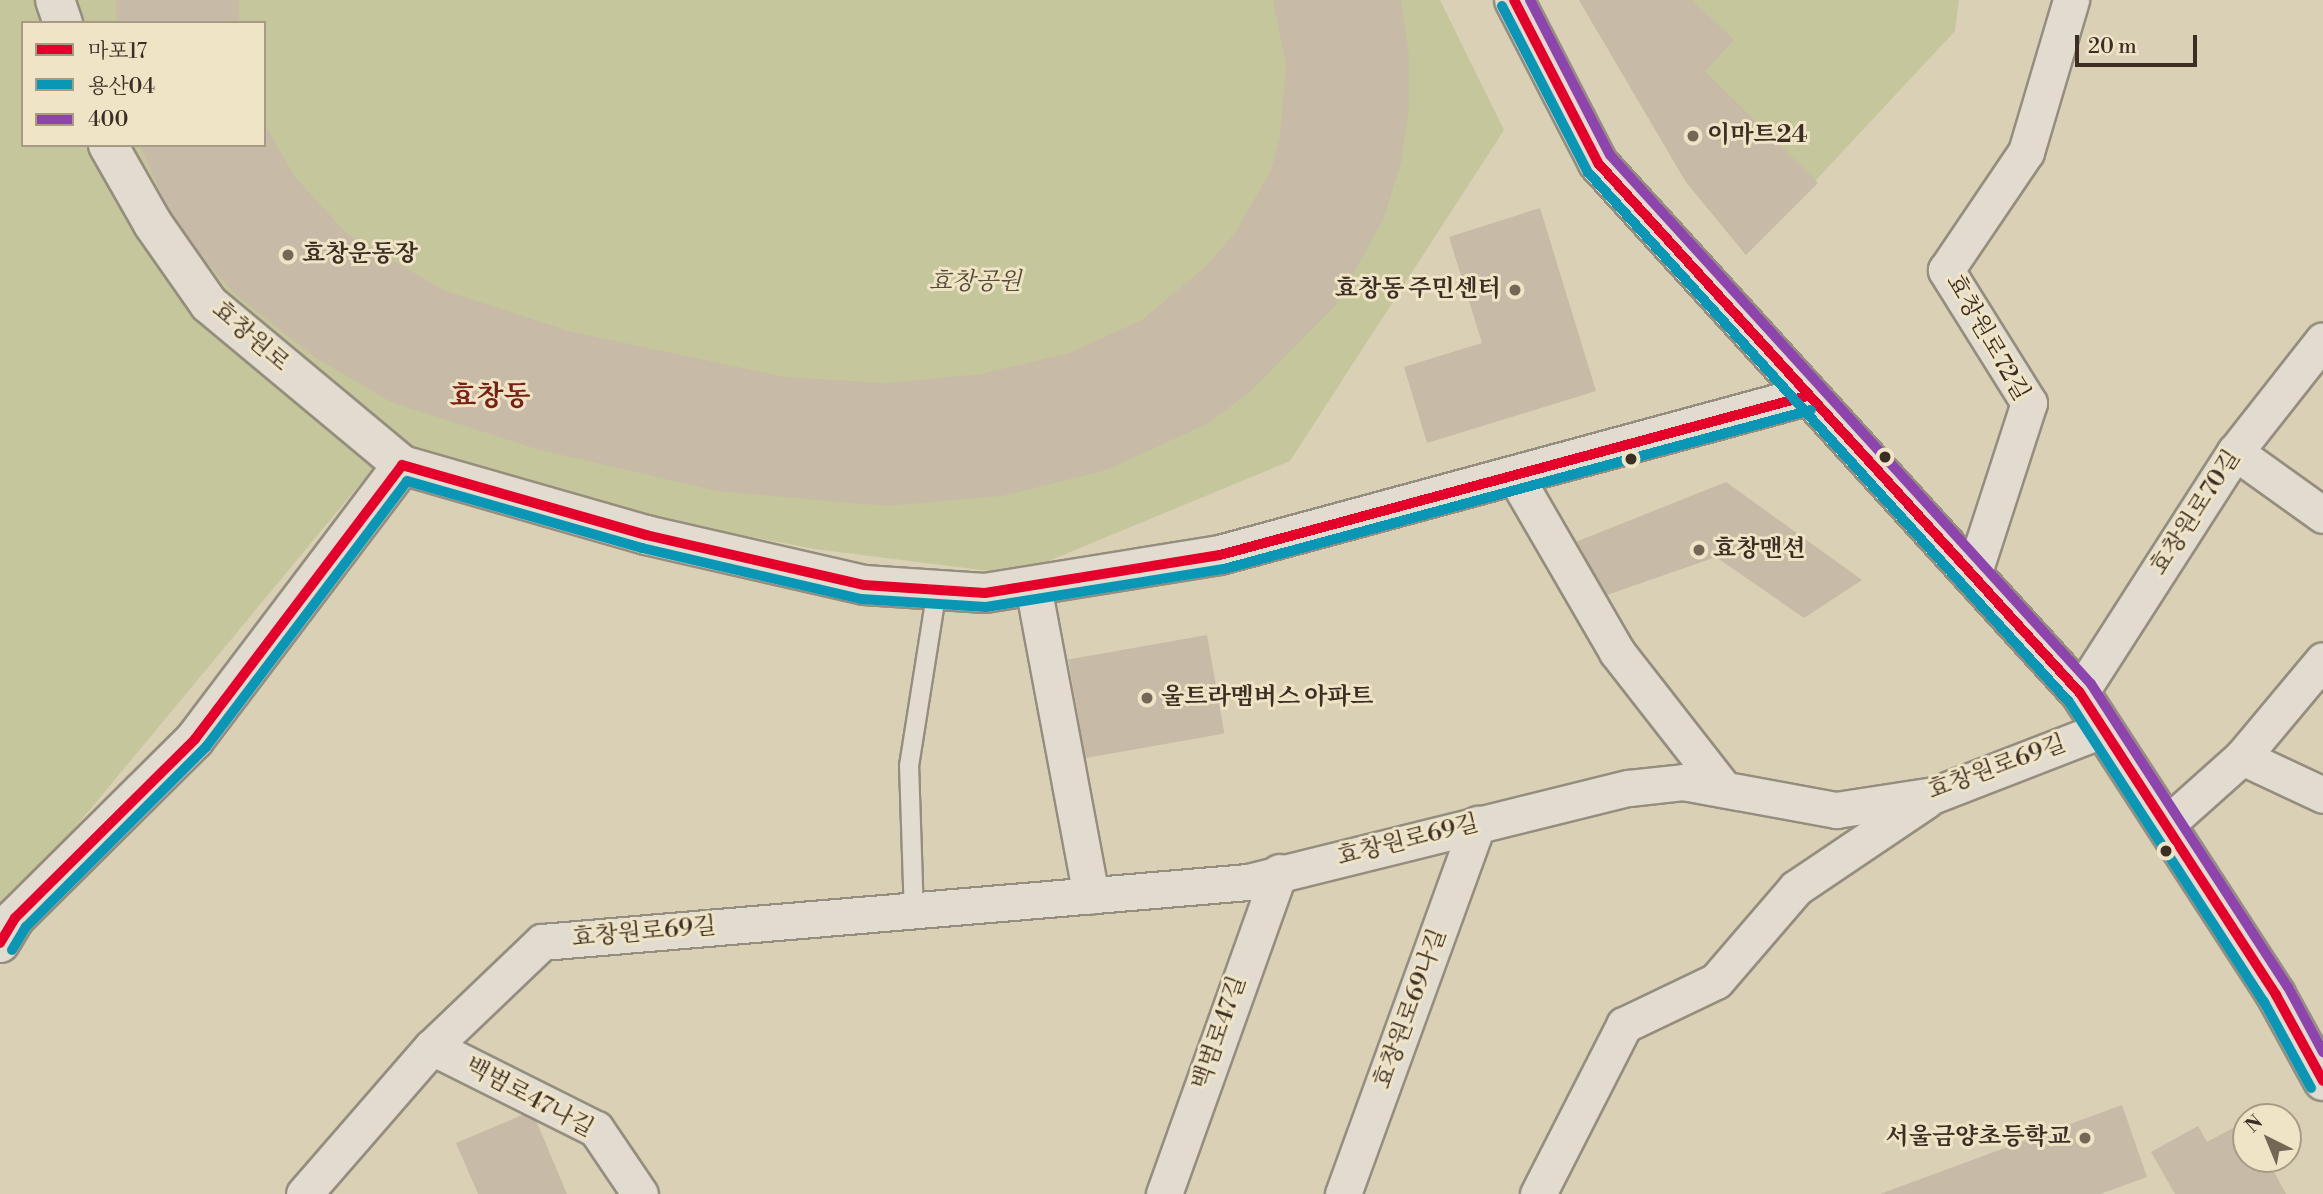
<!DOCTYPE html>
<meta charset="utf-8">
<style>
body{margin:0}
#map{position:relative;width:2323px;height:1194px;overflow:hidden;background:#d9d0b6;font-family:"Libre Bodoni","Noto Serif KR",serif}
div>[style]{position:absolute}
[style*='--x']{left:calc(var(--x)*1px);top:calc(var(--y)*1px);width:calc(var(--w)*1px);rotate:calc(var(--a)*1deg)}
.green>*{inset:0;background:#c6c69c}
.building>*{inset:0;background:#c7baa6;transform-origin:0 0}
.roads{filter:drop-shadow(2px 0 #958d7e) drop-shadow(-2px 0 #958d7e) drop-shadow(0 2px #958d7e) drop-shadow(0 -2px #958d7e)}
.lane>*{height:18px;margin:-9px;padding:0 9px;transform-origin:9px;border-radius:9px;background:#e1dccf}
.street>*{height:35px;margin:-17.5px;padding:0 17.5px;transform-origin:17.5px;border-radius:17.5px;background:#e1dccf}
.secondary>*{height:38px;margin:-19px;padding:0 19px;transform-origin:19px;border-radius:19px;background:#e1dccf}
.bus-1>*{height:10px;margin:-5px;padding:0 5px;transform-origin:5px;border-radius:5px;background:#e4002b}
.bus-2>*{height:10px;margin:-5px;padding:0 5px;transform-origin:5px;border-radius:5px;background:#0997b5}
.bus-3>*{height:10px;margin:-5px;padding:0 5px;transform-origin:5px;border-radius:5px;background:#8e44ad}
.dots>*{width:19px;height:19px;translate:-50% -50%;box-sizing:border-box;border:4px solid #efe4c6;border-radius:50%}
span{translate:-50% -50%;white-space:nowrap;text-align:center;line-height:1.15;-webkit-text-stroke:6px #efe4c6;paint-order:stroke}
.poi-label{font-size:24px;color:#3d2e25;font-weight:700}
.left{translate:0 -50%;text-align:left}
.right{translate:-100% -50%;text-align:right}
.park-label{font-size:24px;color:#554b38;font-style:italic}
.street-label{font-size:24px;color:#3d2e25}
.quarter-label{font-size:28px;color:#7a1f14;font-weight:700}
.legend{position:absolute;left:21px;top:21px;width:245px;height:126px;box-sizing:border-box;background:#efe4c6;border:2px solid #a89b86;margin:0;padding:9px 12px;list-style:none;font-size:21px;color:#3d2e25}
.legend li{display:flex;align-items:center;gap:14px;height:35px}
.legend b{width:35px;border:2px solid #a89b86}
.north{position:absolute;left:2232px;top:1103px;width:70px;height:70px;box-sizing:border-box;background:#efe4c6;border:2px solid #a89b86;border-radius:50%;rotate:317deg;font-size:19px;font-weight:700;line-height:28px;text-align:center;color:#3d2e25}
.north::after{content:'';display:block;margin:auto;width:24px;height:32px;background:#746758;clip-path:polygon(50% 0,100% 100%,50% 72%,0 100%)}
.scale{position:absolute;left:2075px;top:35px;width:122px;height:32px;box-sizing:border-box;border:4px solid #3d2e25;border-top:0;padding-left:9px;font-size:21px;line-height:24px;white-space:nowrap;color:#3d2e25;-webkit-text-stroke:5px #efe4c6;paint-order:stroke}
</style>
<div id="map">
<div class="green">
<div style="clip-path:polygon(evenodd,0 0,1440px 0,1504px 130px,1290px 461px,1034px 567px,989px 571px,815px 549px,375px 466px,0 918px,0 0,23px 23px,264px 23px,264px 145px,23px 145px,23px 23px)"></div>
<div style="clip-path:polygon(1579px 0,1959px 0,1955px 31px,1746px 255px,1686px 182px)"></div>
</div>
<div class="building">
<div style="left:116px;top:0;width:123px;height:23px"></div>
<div style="clip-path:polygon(1273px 0,1401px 0,1409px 56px,1409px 107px,1401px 163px,1383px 220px,1336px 305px,1250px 392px,1207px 424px,1106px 470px,1002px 496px,886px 506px,717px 491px,536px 449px,391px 402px,316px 358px,236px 295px,197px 252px,164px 200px,140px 145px,264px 145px,264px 123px,295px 177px,346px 233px,443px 290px,568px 331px,785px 377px,885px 383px,981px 374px,1069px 353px,1142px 320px,1205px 267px,1235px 233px,1270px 172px,1280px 137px,1286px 64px)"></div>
<div style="clip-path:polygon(1579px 0,1692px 0,1734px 40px,1705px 71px,1818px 183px,1746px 255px,1686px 182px)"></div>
<div style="clip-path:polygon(1540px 208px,1596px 391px,1427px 443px,1404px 367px,1482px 343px,1449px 237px)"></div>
<div style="clip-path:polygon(1726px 482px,1862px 580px,1804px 618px,1716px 557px,1607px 595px,1573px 543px)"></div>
<div style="left:1207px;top:635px;width:100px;height:141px;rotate:80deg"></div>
<div style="clip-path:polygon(2122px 1105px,2147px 1177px,2100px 1194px,1880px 1194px)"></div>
<div style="clip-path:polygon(532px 1111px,567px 1194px,478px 1194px,456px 1143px)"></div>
<div style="clip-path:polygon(2246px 1121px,2246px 1159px,2267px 1159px,2286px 1194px,2175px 1194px,2151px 1152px,2198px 1126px,2207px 1142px)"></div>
</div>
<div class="roads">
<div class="lane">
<div style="--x:914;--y:915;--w:149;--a:-91.9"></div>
<div style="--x:909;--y:766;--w:178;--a:-81"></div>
</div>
<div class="street">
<div style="--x:2235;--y:452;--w:108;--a:35.6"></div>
<div style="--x:1515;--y:476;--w:203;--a:59.9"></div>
<div style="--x:1617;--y:652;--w:174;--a:52"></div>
<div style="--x:1974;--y:572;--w:178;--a:-72"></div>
<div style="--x:2029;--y:403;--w:157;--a:-122"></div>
<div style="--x:1946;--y:270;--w:143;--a:-55.9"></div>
<div style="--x:2026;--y:152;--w:159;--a:-73.5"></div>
<div style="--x:1033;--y:586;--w:315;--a:79.4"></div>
<div style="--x:2080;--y:693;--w:287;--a:-57.3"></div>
<div style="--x:2235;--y:452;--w:142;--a:-51.8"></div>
<div style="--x:2242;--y:757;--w:126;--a:-50.1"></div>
<div style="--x:2167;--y:824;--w:101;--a:-41.8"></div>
<div style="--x:2242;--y:757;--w:89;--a:25.1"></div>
<div style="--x:432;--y:1047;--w:183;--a:26.6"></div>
<div style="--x:596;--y:1129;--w:78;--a:55.9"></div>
<div style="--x:304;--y:1194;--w:195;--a:-49"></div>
<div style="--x:432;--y:1047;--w:152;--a:-43.7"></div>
<div style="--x:542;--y:942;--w:709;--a:-4.86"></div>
<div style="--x:1248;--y:882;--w:392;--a:-13.9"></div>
<div style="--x:1629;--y:788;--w:54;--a:-6.3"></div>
<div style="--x:1683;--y:782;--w:156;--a:10.4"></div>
<div style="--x:1836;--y:810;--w:99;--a:-8.7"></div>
<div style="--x:1934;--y:795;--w:182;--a:-21.2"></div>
<div style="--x:1164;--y:1194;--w:342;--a:-70.3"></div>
<div style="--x:1343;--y:1194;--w:394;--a:-70"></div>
<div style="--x:1538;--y:1194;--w:190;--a:-63"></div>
<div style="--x:1624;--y:1025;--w:102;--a:-25.6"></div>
<div style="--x:1716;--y:981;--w:123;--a:-49.3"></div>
<div style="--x:1796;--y:888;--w:156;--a:-34"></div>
</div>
<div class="secondary">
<div style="--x:55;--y:0;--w:24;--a:71"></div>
<div style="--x:1514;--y:0;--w:183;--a:62.7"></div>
<div style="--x:1598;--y:163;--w:716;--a:47.72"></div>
<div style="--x:2080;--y:693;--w:360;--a:57"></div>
<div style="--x:2276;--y:995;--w:98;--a:61.3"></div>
<div style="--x:108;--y:145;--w:91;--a:60.3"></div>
<div style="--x:153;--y:224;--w:98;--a:55"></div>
<div style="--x:209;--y:304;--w:251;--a:39.8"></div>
<div style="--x:0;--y:943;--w:29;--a:-59"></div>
<div style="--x:15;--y:918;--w:254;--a:-44.8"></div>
<div style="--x:195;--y:739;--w:343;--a:-52.9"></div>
<div style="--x:402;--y:465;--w:254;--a:16"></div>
<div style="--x:646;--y:535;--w:224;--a:12.9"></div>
<div style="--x:864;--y:585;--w:121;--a:3.8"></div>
<div style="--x:985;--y:593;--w:238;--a:-9.2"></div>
<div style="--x:1220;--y:555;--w:608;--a:-15.16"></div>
</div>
</div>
<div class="bus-1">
<div style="--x:1514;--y:0;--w:183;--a:62.7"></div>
<div style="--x:1598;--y:163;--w:716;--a:47.72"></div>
<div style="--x:2080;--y:693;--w:360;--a:57"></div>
<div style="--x:2276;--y:995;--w:98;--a:61.3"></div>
<div style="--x:0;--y:943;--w:29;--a:-59"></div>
<div style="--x:15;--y:918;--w:254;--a:-44.8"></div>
<div style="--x:195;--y:739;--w:343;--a:-52.9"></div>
<div style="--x:402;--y:465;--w:254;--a:16"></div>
<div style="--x:646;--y:535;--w:224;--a:12.9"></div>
<div style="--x:864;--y:585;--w:121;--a:3.8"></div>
<div style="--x:985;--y:593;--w:238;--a:-9.2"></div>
<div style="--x:1220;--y:555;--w:608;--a:-15.16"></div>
</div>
<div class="bus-2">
<div style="--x:1502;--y:6;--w:186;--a:62.7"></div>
<div style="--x:1587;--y:171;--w:717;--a:47.77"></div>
<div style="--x:2069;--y:702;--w:358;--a:57"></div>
<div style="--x:2264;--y:1002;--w:98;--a:61.3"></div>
<div style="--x:12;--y:950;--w:27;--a:-59"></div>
<div style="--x:26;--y:927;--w:255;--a:-45"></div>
<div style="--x:206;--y:747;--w:333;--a:-52.9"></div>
<div style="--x:407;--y:481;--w:244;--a:15.9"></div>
<div style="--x:642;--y:548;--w:225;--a:13.1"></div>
<div style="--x:861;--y:599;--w:125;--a:3.7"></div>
<div style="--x:986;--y:607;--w:241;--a:-9.1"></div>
<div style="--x:1224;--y:569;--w:608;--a:-15.16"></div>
</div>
<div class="bus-3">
<div style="--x:1530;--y:0;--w:174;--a:62.7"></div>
<div style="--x:1610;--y:155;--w:715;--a:47.72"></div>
<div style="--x:2091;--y:684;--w:361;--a:57"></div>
<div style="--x:2288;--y:987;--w:74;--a:61.7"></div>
</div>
<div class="dots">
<div style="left:1693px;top:136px;background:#746758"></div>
<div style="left:288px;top:255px;background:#746758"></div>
<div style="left:1515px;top:290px;background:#746758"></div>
<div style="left:1885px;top:457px;background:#3d2e25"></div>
<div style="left:1631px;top:459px;background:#3d2e25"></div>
<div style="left:1699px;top:550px;background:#746758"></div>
<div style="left:1147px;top:698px;background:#746758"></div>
<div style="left:2166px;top:851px;background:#3d2e25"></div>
<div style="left:2085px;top:1138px;background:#746758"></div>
</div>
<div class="poi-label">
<span class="left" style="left:1707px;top:136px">이마트24</span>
<span class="left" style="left:302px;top:255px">효창운동장</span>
<span class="right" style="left:1501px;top:290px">효창동 주민센터</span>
<span class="left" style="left:1713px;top:550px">효창맨션</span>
<span class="left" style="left:1161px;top:698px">울트라멤버스 아파트</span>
<span class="right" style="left:2071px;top:1138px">서울금양초등학교</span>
</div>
<div class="park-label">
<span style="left:975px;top:283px">효창공원</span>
</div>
<div class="street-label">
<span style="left:250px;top:337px;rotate:41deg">효창원로</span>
<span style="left:1987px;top:338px;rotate:60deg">효창원로72길</span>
<span style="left:2196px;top:513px;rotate:-57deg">효창원로70길</span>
<span style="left:1997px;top:768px;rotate:-20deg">효창원로69길</span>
<span style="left:1408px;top:841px;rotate:-14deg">효창원로69길</span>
<span style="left:644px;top:933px;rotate:-5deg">효창원로69길</span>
<span style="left:1411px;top:1009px;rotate:-70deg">효창원로69나길</span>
<span style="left:1220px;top:1033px;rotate:-71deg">백범로47길</span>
<span style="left:529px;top:1098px;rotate:28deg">백범로47나길</span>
</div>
<div class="quarter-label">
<span style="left:490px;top:397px">효창동</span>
</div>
<ul class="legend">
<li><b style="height:9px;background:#e4002b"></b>마포17</li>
<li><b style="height:9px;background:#0997b5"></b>용산04</li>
<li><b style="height:9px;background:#8e44ad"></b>400</li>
</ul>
<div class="north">N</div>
<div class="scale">20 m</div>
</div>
